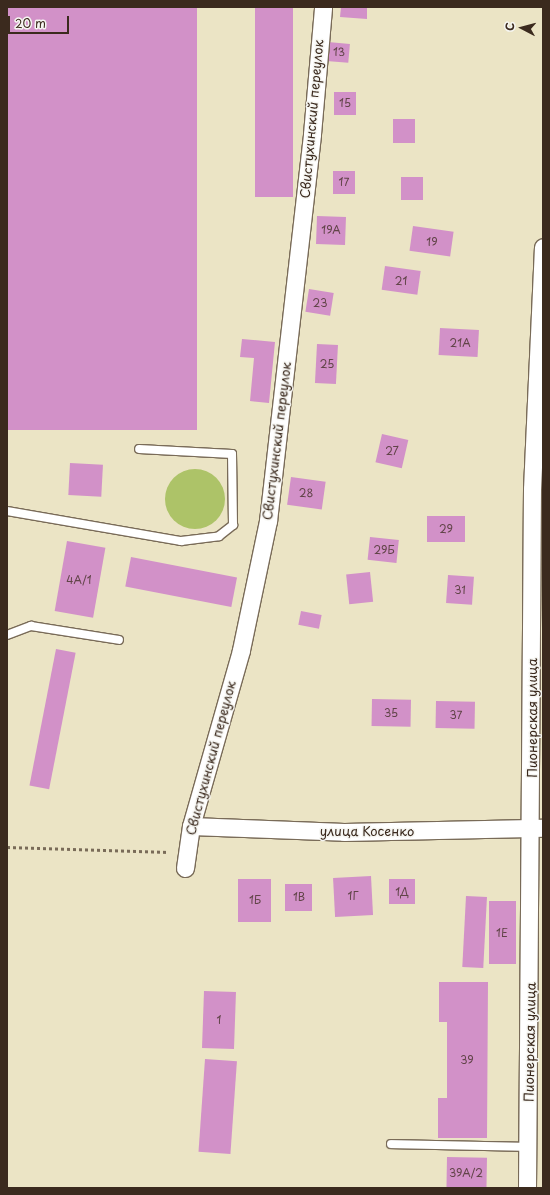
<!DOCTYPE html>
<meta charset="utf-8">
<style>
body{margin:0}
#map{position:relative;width:550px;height:1195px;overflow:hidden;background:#ebe4c5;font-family:"Playpen Sans",sans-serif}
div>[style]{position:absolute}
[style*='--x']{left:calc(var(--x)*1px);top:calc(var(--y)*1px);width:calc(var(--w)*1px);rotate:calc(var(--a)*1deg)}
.green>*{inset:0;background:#adc368}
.round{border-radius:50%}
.building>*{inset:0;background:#d291c8;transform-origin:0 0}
.path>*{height:2.5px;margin-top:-1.25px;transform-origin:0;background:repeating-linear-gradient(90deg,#796b58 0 3px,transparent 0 6px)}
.roads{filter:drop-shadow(1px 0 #796b58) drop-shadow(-1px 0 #796b58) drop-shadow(0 1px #796b58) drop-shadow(0 -1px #796b58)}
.lane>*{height:8px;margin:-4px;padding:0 4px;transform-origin:4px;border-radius:4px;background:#fff}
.street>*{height:17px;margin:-8.5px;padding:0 8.5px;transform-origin:8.5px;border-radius:8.5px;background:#fff}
span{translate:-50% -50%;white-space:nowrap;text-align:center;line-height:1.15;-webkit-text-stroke:3px #f6f6f2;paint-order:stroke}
.number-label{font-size:11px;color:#614448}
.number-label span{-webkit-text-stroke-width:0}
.street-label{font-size:13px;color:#3b2a1e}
.frame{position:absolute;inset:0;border:8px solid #3b2a1e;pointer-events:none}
.north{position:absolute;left:502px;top:8px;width:40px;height:40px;-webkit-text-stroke:3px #f6f6f2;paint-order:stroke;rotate:276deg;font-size:11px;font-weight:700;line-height:16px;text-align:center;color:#3b2a1e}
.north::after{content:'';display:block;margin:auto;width:14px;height:18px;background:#3b2a1e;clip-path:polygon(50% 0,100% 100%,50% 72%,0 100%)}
.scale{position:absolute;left:8px;top:16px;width:61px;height:18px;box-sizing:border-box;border:2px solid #3b2a1e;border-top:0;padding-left:5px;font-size:12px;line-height:14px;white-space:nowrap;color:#3b2a1e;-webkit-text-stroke:3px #f6f6f2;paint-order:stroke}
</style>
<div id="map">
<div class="green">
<div class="round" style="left:165px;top:469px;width:60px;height:60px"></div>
</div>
<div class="building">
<div style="left:7px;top:7px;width:190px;height:423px"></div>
<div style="left:255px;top:7px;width:38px;height:190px"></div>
<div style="clip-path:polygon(341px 7px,367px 7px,367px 19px,340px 17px)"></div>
<div style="left:328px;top:42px;width:22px;height:19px;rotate:5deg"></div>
<div style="left:334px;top:92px;width:22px;height:23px"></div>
<div style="left:393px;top:119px;width:22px;height:24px"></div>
<div style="left:333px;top:171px;width:22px;height:23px"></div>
<div style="left:401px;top:177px;width:22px;height:23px"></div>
<div style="left:317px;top:216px;width:29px;height:28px;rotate:2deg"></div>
<div style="left:413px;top:226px;width:41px;height:25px;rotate:8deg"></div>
<div style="left:385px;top:266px;width:36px;height:24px;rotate:8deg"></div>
<div style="left:309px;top:289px;width:25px;height:23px;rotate:9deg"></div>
<div style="left:440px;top:328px;width:39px;height:27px;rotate:3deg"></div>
<div style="clip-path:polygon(242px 339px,275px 342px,269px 403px,250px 401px,254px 358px,240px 357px)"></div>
<div style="left:317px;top:344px;width:21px;height:39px;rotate:3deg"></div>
<div style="left:382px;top:434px;width:27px;height:29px;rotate:13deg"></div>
<div style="left:70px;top:463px;width:33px;height:32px;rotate:3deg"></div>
<div style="left:291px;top:477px;width:35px;height:28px;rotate:8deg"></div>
<div style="left:427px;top:516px;width:38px;height:26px"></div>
<div style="left:370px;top:537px;width:29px;height:23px;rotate:6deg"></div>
<div style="left:67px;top:541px;width:39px;height:71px;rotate:10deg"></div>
<div style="left:131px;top:557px;width:108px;height:30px;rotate:11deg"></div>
<div style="left:370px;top:572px;width:30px;height:24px;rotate:84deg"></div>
<div style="left:448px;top:575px;width:26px;height:28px;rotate:4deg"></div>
<div style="left:301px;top:611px;width:21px;height:14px;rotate:11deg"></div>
<div style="left:56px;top:649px;width:20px;height:139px;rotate:11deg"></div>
<div style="left:372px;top:699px;width:39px;height:27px;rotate:1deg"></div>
<div style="left:436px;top:701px;width:39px;height:27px;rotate:1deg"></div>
<div style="left:371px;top:876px;width:39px;height:38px;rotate:87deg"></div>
<div style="left:238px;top:879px;width:33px;height:43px"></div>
<div style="left:389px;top:879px;width:26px;height:25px"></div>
<div style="left:285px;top:884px;width:27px;height:27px"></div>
<div style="left:466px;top:896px;width:21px;height:71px;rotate:3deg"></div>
<div style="left:489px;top:901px;width:27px;height:63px"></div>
<div style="clip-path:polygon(439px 982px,488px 982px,487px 1138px,438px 1138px,438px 1098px,447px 1098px,447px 1022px,439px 1022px)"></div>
<div style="left:204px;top:991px;width:32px;height:57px;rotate:2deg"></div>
<div style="left:205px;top:1059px;width:32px;height:93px;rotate:4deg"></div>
<div style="left:447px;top:1157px;width:40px;height:31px;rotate:1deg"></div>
</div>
<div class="path">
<div style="--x:7;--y:847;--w:162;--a:1.8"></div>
</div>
<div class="roads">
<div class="lane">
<div style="--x:7;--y:511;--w:177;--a:9.8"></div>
<div style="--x:181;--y:541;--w:38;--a:-7"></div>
<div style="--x:219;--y:536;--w:18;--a:-38"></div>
<div style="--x:233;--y:525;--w:71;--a:-90.8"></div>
<div style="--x:232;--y:454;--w:93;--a:-176.9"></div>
<div style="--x:7;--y:635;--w:26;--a:-21"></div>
<div style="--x:31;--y:626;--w:89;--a:9"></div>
<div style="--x:391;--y:1144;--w:138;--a:1.2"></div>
</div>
<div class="street">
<div style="--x:191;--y:826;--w:153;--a:2.2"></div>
<div style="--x:344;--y:832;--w:199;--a:-1.2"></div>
<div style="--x:185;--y:868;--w:42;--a:-81.9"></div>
<div style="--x:191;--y:826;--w:183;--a:-74.1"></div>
<div style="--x:241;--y:650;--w:132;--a:-78.2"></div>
<div style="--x:268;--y:521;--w:389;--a:-83.5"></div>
<div style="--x:312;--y:134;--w:127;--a:-85"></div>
<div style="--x:527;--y:1188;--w:699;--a:-89.59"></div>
<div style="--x:532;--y:489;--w:242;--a:-87.4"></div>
</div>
</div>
<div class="number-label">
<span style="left:339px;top:52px">13</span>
<span style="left:345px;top:103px">15</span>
<span style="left:344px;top:182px">17</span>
<span style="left:331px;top:230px">19А</span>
<span style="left:432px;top:242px">19</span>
<span style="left:401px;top:281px">21</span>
<span style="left:320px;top:303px">23</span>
<span style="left:460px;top:343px">21А</span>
<span style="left:327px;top:364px">25</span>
<span style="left:392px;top:451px">27</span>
<span style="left:306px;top:493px">28</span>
<span style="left:446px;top:529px">29</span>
<span style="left:384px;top:550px">29Б</span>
<span style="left:79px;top:580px">4А/1</span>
<span style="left:460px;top:590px">31</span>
<span style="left:391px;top:713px">35</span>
<span style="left:456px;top:715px">37</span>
<span style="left:402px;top:892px">1Д</span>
<span style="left:353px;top:896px">1Г</span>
<span style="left:299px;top:897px">1В</span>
<span style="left:255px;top:900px">1Б</span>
<span style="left:502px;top:933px">1Е</span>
<span style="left:219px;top:1020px">1</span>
<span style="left:467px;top:1060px">39</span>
<span style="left:466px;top:1173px">39А/2</span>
</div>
<div class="street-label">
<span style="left:312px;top:119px;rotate:-85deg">Свистухинский переулок</span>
<span style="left:277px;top:441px;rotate:-83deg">Свистухинский переулок</span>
<span style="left:532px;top:718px;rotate:-90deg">Пионерская улица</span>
<span style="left:211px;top:758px;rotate:-75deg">Свистухинский переулок</span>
<span style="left:367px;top:831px">улица Косенко</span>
<span style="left:530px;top:1042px;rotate:-89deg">Пионерская улица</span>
</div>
<div class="frame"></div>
<div class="north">С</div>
<div class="scale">20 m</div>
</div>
